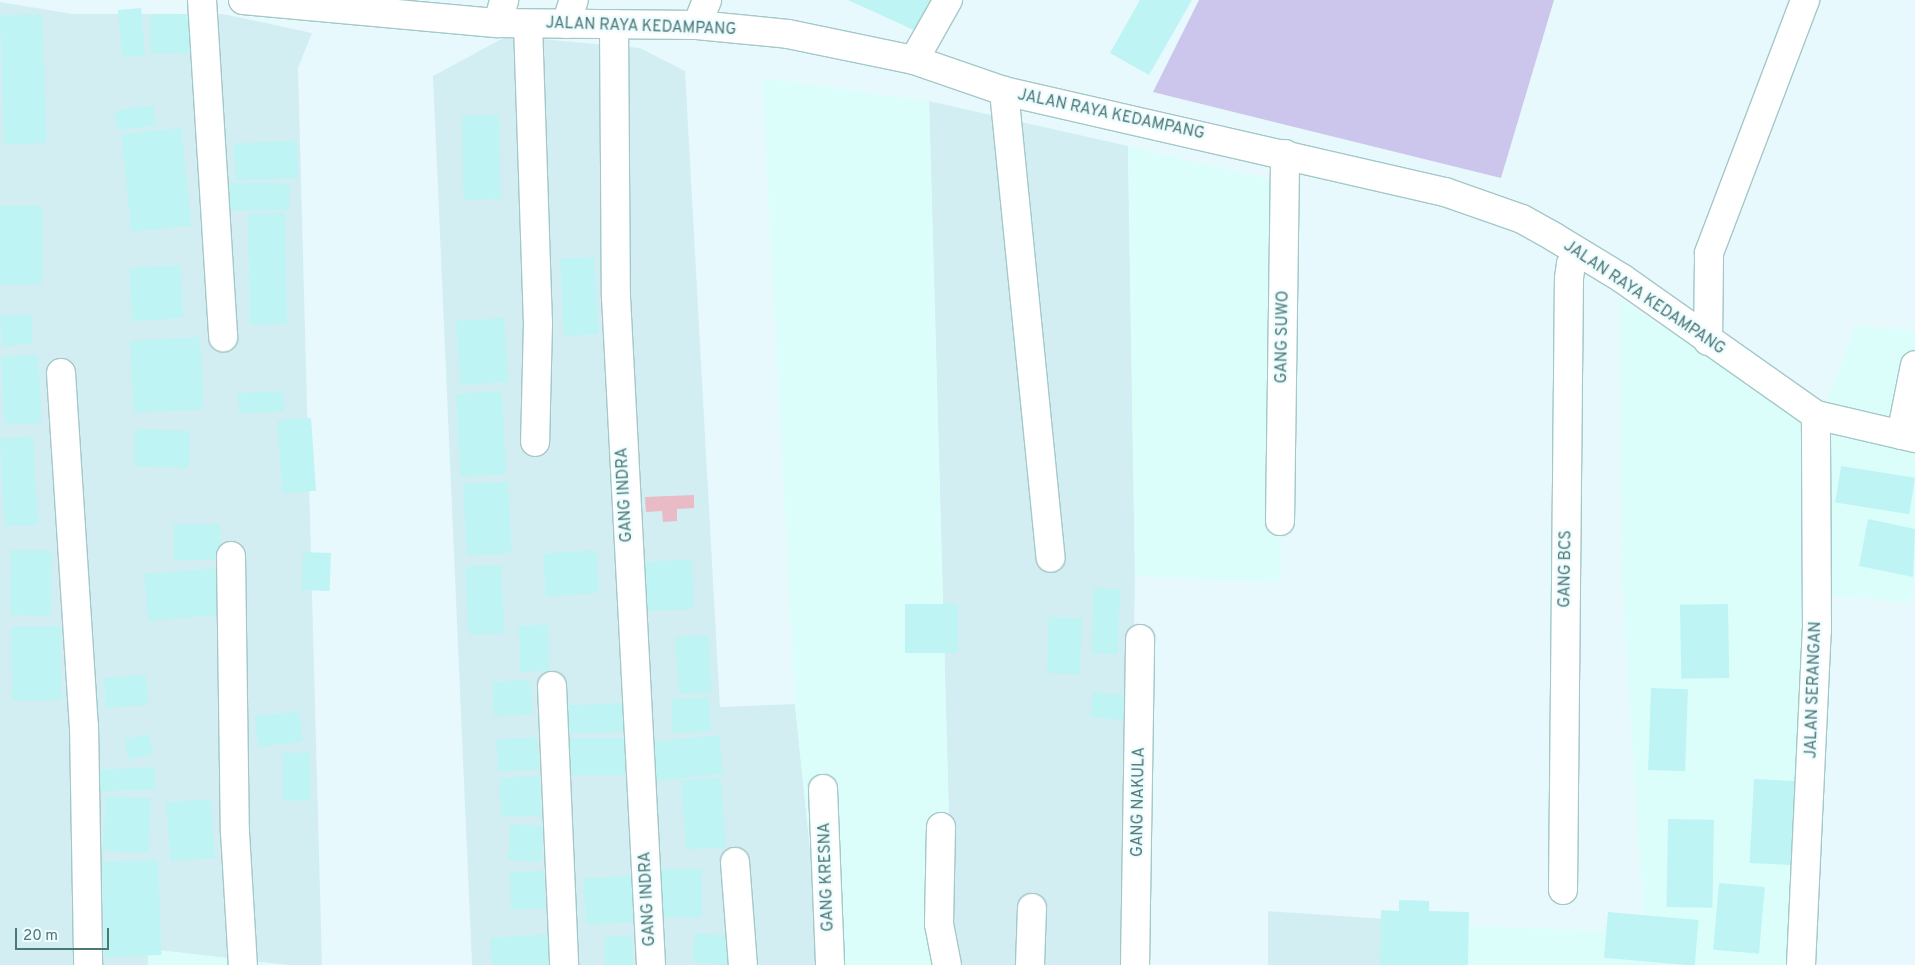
<!DOCTYPE html>
<style>
body{margin:0}
#map{position:relative;width:1915px;height:965px;overflow:hidden;background:#e8f9fd;font-family:Overpass,sans-serif}
div>[style]{position:absolute}
[style*='--x']{left:calc(var(--x)*1px);top:calc(var(--y)*1px);width:calc(var(--w)*1px);rotate:calc(var(--a)*1deg)}
.residential>*{inset:0;background:#d3eef2}
.commercial>*{inset:0;background:#dcfefa}
.green>*{inset:0;background:#ccc5ec}
.water>*{inset:0;background:#e8bbc7}
.building>*{inset:0;background:#bef4f3;transform-origin:0 0}
.roads{filter:drop-shadow(1px 0 #a4c8c8) drop-shadow(-1px 0 #a4c8c8) drop-shadow(0 1px #a4c8c8) drop-shadow(0 -1px #a4c8c8)}
.minor>*{height:28px;margin:-14px;padding:0 14px;transform-origin:14px;border-radius:14px;background:#fff}
span{translate:-50% -50%;white-space:nowrap;text-align:center;line-height:1.15;-webkit-text-stroke:4.5px #effcff;paint-order:stroke}
.street-label{font-size:16px;color:#4a7976}
.scale{position:absolute;left:15px;top:928px;width:94px;height:22px;box-sizing:border-box;border:2px solid #4a7976;border-top:0;padding-left:6px;font-size:15px;line-height:18px;white-space:nowrap;color:#4a7976;-webkit-text-stroke:4px #effcff;paint-order:stroke}
</style>
<div id="map">
<div class="residential">
<div style="clip-path:polygon(0 2px,73px 14px,223px 14px,312px 33px,298px 68px,322px 965px,287px 965px,149px 949px,148px 965px,0 965px)"></div>
<div style="clip-path:polygon(507px 36px,640px 48px,685px 71px,720px 707px,795px 704px,822px 965px,472px 965px,433px 76px)"></div>
<div style="clip-path:polygon(929px 101px,1128px 146px,1135px 576px,1128px 965px,953px 965px)"></div>
<div style="clip-path:polygon(1268px 911px,1386px 919px,1383px 965px,1268px 965px)"></div>
</div>
<div class="commercial">
<div style="clip-path:polygon(762px 78px,929px 101px,953px 965px,822px 965px,795px 704px)"></div>
<div style="clip-path:polygon(1128px 146px,1281px 182px,1281px 583px,1135px 576px)"></div>
<div style="clip-path:polygon(1619px 299px,1817px 428px,1855px 326px,1915px 330px,1915px 580px,1910px 603px,1812px 594px,1791px 965px,1383px 965px,1458px 925px,1644px 933px,1622px 584px)"></div>
<div style="clip-path:polygon(149px 949px,287px 965px,148px 965px)"></div>
</div>
<div class="green">
<div style="clip-path:polygon(1199px 0,1554px 0,1501px 178px,1153px 92px)"></div>
</div>
<div class="water">
<div style="clip-path:polygon(694px 495px,694px 508px,677px 509px,677px 521px,663px 522px,662px 511px,646px 512px,645px 497px)"></div>
</div>
<div class="building">
<div style="clip-path:polygon(848px 0,933px 0,918px 32px)"></div>
<div style="clip-path:polygon(1140px 0,1192px 0,1149px 75px,1110px 53px)"></div>
<div style="left:141px;top:8px;width:48px;height:23px;rotate:85deg"></div>
<div style="left:42px;top:14px;width:129px;height:42px;rotate:88deg"></div>
<div style="left:196px;top:14px;width:39px;height:46px;rotate:89deg"></div>
<div style="left:153px;top:105px;width:20px;height:39px;rotate:81deg"></div>
<div style="left:499px;top:115px;width:84px;height:37px;rotate:89deg"></div>
<div style="left:181px;top:128px;width:98px;height:60px;rotate:84deg"></div>
<div style="left:297px;top:141px;width:37px;height:63px;rotate:88deg"></div>
<div style="left:225px;top:183px;width:64px;height:27px"></div>
<div style="left:0;top:206px;width:42px;height:78px"></div>
<div style="left:285px;top:213px;width:111px;height:37px;rotate:89deg"></div>
<div style="left:594px;top:257px;width:77px;height:34px;rotate:87deg"></div>
<div style="left:180px;top:265px;width:53px;height:51px;rotate:86deg"></div>
<div style="left:31px;top:314px;width:30px;height:31px;rotate:86deg"></div>
<div style="left:504px;top:318px;width:64px;height:48px;rotate:86deg"></div>
<div style="left:200px;top:337px;width:72px;height:70px;rotate:87deg"></div>
<div style="left:38px;top:355px;width:68px;height:37px;rotate:87deg"></div>
<div style="left:283px;top:391px;width:20px;height:45px;rotate:87deg"></div>
<div style="left:502px;top:391px;width:83px;height:46px;rotate:87deg"></div>
<div style="left:311px;top:418px;width:73px;height:34px;rotate:86deg"></div>
<div style="left:135px;top:429px;width:55px;height:37px;rotate:2deg"></div>
<div style="left:33px;top:437px;width:88px;height:33px;rotate:87deg"></div>
<div style="left:1841px;top:466px;width:75px;height:37px;rotate:9deg"></div>
<div style="left:508px;top:482px;width:71px;height:45px;rotate:87deg"></div>
<div style="clip-path:polygon(1868px 519px,1915px 529px,1913px 577px,1859px 566px)"></div>
<div style="left:220px;top:524px;width:36px;height:46px;rotate:90deg"></div>
<div style="left:11px;top:550px;width:41px;height:65px;rotate:1deg"></div>
<div style="left:596px;top:550px;width:43px;height:53px;rotate:86deg"></div>
<div style="left:303px;top:552px;width:28px;height:38px;rotate:2deg"></div>
<div style="left:692px;top:560px;width:49px;height:56px;rotate:88deg"></div>
<div style="left:501px;top:565px;width:68px;height:36px;rotate:87deg"></div>
<div style="left:216px;top:568px;width:47px;height:72px;rotate:85deg"></div>
<div style="left:1094px;top:588px;width:26px;height:65px;rotate:2deg"></div>
<div style="left:905px;top:604px;width:53px;height:49px"></div>
<div style="left:1728px;top:604px;width:74px;height:48px;rotate:89deg"></div>
<div style="left:1049px;top:617px;width:33px;height:56px;rotate:2deg"></div>
<div style="left:548px;top:625px;width:46px;height:29px;rotate:89deg"></div>
<div style="left:60px;top:626px;width:74px;height:49px;rotate:89deg"></div>
<div style="left:708px;top:635px;width:57px;height:33px;rotate:86deg"></div>
<div style="left:146px;top:675px;width:30px;height:42px;rotate:86deg"></div>
<div style="left:531px;top:680px;width:34px;height:39px;rotate:87deg"></div>
<div style="left:1651px;top:688px;width:37px;height:82px;rotate:2deg"></div>
<div style="left:1093px;top:692px;width:44px;height:25px;rotate:6deg"></div>
<div style="left:709px;top:697px;width:34px;height:38px;rotate:87deg"></div>
<div style="left:633px;top:703px;width:28px;height:76px;rotate:88deg"></div>
<div style="left:299px;top:711px;width:31px;height:45px;rotate:83deg"></div>
<div style="left:149px;top:734px;width:21px;height:25px;rotate:79deg"></div>
<div style="left:719px;top:735px;width:39px;height:73px;rotate:84deg"></div>
<div style="left:537px;top:737px;width:32px;height:41px;rotate:86deg"></div>
<div style="left:625px;top:738px;width:37px;height:57px;rotate:90deg"></div>
<div style="left:283px;top:753px;width:27px;height:48px"></div>
<div style="left:154px;top:767px;width:22px;height:55px;rotate:87deg"></div>
<div style="left:539px;top:776px;width:39px;height:40px;rotate:87deg"></div>
<div style="left:721px;top:778px;width:69px;height:40px;rotate:86deg"></div>
<div style="left:1754px;top:779px;width:43px;height:84px;rotate:3deg"></div>
<div style="left:106px;top:796px;width:45px;height:55px;rotate:3deg"></div>
<div style="left:211px;top:799px;width:59px;height:45px;rotate:86deg"></div>
<div style="left:1668px;top:819px;width:46px;height:88px;rotate:1deg"></div>
<div style="left:510px;top:824px;width:33px;height:36px;rotate:3deg"></div>
<div style="left:158px;top:860px;width:95px;height:56px;rotate:88deg"></div>
<div style="left:660px;top:869px;width:42px;height:48px"></div>
<div style="left:544px;top:871px;width:37px;height:34px;rotate:88deg"></div>
<div style="left:639px;top:875px;width:46px;height:56px;rotate:86deg"></div>
<div style="left:1719px;top:883px;width:46px;height:67px;rotate:5deg"></div>
<div style="clip-path:polygon(1399px 900px,1429px 901px,1429px 911px,1469px 912px,1468px 965px,1380px 965px,1381px 910px,1399px 911px)"></div>
<div style="left:1608px;top:912px;width:91px;height:46px;rotate:5deg"></div>
<div style="left:695px;top:933px;width:36px;height:29px;rotate:5deg"></div>
<div style="left:548px;top:934px;width:31px;height:58px;rotate:86deg"></div>
<div style="left:632px;top:936px;width:29px;height:28px;rotate:88deg"></div>
</div>
<div class="roads">
<div class="minor">
<div style="--x:202;--y:0;--w:338;--a:86.4"></div>
<div style="--x:243;--y:0;--w:256;--a:5.2"></div>
<div style="--x:498;--y:23;--w:199;--a:0.6"></div>
<div style="--x:697;--y:25;--w:91;--a:5.6"></div>
<div style="--x:788;--y:34;--w:129;--a:11.7"></div>
<div style="--x:914;--y:60;--w:95;--a:19"></div>
<div style="--x:1004;--y:91;--w:452;--a:12.9"></div>
<div style="--x:1445;--y:192;--w:82;--a:19.3"></div>
<div style="--x:1522;--y:219;--w:37;--a:29"></div>
<div style="--x:1554;--y:237;--w:81;--a:31.3"></div>
<div style="--x:1623;--y:279;--w:236;--a:35.2"></div>
<div style="--x:1816;--y:415;--w:102;--a:13.1"></div>
<div style="--x:498;--y:23;--w:24;--a:-75"></div>
<div style="--x:528;--y:24;--w:299;--a:88.1"></div>
<div style="--x:538;--y:323;--w:119;--a:91.4"></div>
<div style="--x:566;--y:24;--w:25;--a:-72"></div>
<div style="--x:614;--y:24;--w:273;--a:89.6"></div>
<div style="--x:616;--y:297;--w:669;--a:87"></div>
<div style="--x:697;--y:25;--w:27;--a:-68"></div>
<div style="--x:914;--y:60;--w:69;--a:-60.5"></div>
<div style="--x:1004;--y:91;--w:469;--a:84.3"></div>
<div style="--x:1708;--y:341;--w:88;--a:-89.3"></div>
<div style="--x:1709;--y:253;--w:271;--a:-69.2"></div>
<div style="--x:61;--y:373;--w:354;--a:86.3"></div>
<div style="--x:84;--y:726;--w:239;--a:89"></div>
<div style="--x:1901;--y:435;--w:71;--a:-78.7"></div>
<div style="--x:1280;--y:521;--w:367;--a:-89.2"></div>
<div style="--x:231;--y:556;--w:276;--a:89.2"></div>
<div style="--x:235;--y:832;--w:133;--a:86.6"></div>
<div style="--x:552;--y:686;--w:279;--a:87.5"></div>
<div style="--x:823;--y:789;--w:176;--a:87.7"></div>
<div style="--x:941;--y:827;--w:97;--a:91.2"></div>
<div style="--x:939;--y:924;--w:42;--a:79"></div>
<div style="--x:735;--y:862;--w:103;--a:85.6"></div>
<div style="--x:1563;--y:890;--w:612;--a:-89.44"></div>
<div style="--x:1569;--y:278;--w:14;--a:-82"></div>
<div style="--x:1571;--y:264;--w:14;--a:-56"></div>
<div style="--x:1030;--y:965;--w:57;--a:-88"></div>
<div style="--x:1135;--y:965;--w:326;--a:-89.1"></div>
<div style="--x:1801;--y:965;--w:335;--a:-87.3"></div>
<div style="--x:1817;--y:630;--w:215;--a:-90.3"></div>
</div>
</div>
<div class="street-label">
<span style="left:641px;top:27px;rotate:2deg">JALAN RAYA KEDAMPANG</span>
<span style="left:1111px;top:115px;rotate:12deg">JALAN RAYA KEDAMPANG</span>
<span style="left:1644px;top:298px;rotate:34deg">JALAN RAYA KEDAMPANG</span>
<span style="left:1283px;top:337px;rotate:-89deg">GANG SUWO</span>
<span style="left:625px;top:495px;rotate:-93deg">GANG INDRA</span>
<span style="left:1566px;top:569px;rotate:-89deg">GANG BCS</span>
<span style="left:1814px;top:690px;rotate:-88deg">JALAN SERANGAN</span>
<span style="left:1139px;top:802px;rotate:-89deg">GANG NAKULA</span>
<span style="left:827px;top:877px;rotate:-92deg">GANG KRESNA</span>
<span style="left:648px;top:899px;rotate:-93deg">GANG INDRA</span>
</div>
<div class="scale">20 m</div>
</div>
